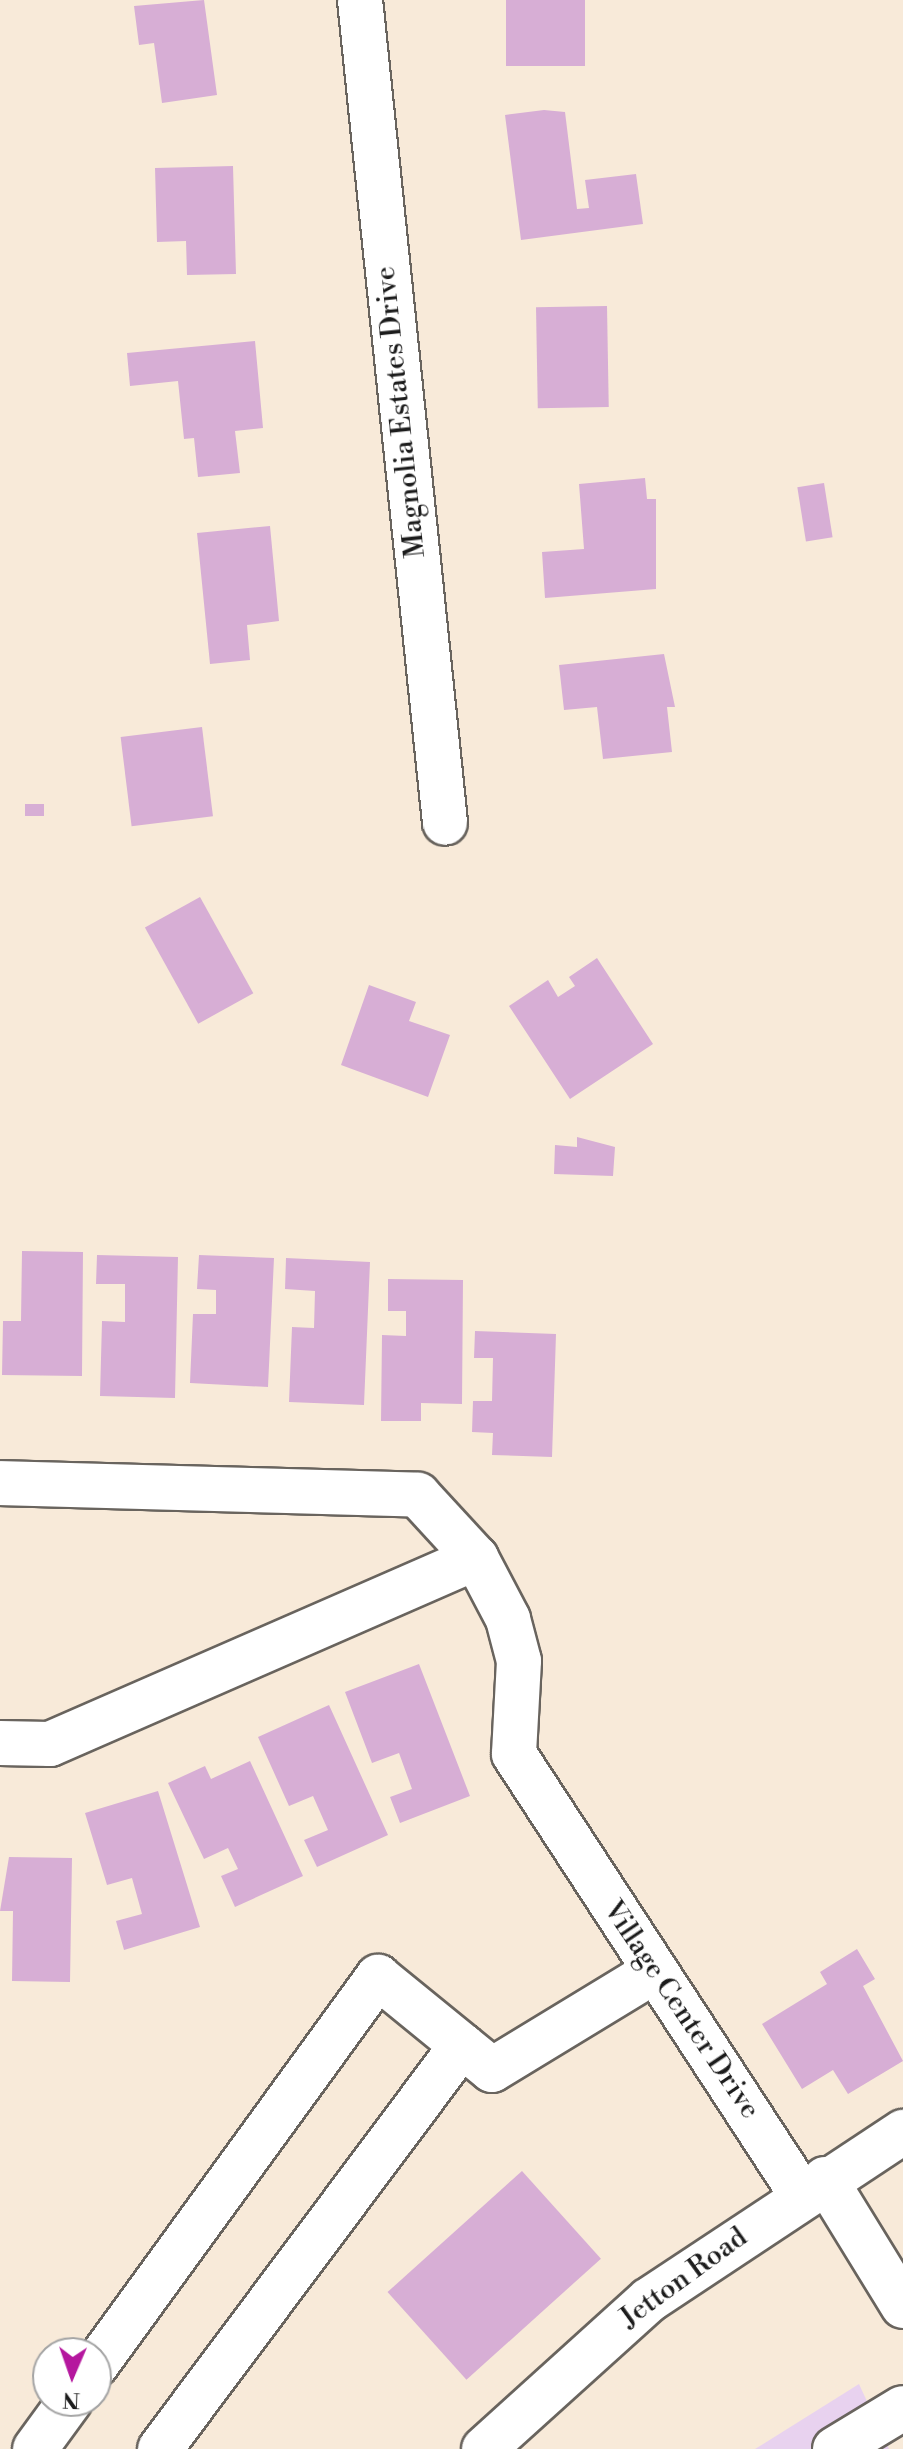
<!DOCTYPE html>
<style>
body{margin:0}
#map{position:relative;width:903px;height:2449px;overflow:hidden;background:#f8ead9;font-family:"Libre Bodoni",serif}
div>[style]{position:absolute}
[style*='--x']{left:calc(var(--x)*1px);top:calc(var(--y)*1px);width:calc(var(--w)*1px);rotate:calc(var(--a)*1deg)}
.built>*{inset:0;background:#e8d2ef}
.building>*{inset:0;background:#d7aed5;transform-origin:0 0}
.roads{filter:drop-shadow(2px 0 #69645e) drop-shadow(-2px 0 #69645e) drop-shadow(0 2px #69645e) drop-shadow(0 -2px #69645e)}
.minor>*{height:44px;margin:-22px;padding:0 22px;transform-origin:22px;border-radius:22px;background:#fff}
span{translate:-50% -50%;white-space:nowrap;text-align:center;line-height:1.15;-webkit-text-stroke:7px #fff;paint-order:stroke}
.street-label{font-size:28px;color:#1c1c1c}
.north{position:absolute;left:32px;top:2337px;width:80px;height:80px;box-sizing:border-box;background:#fff;border:2px solid #a4a4a4;border-radius:50%;rotate:182deg;font-size:22px;font-weight:700;line-height:32px;text-align:center;color:#1c1c1c}
.north::after{content:'';display:block;margin:auto;width:28px;height:36px;background:#b5179e;clip-path:polygon(50% 0,100% 100%,50% 72%,0 100%)}
</style>
<div id="map">
<div class="built">
<div style="clip-path:polygon(859px 2384px,889px 2449px,755px 2449px)"></div>
</div>
<div class="building">
<div style="clip-path:polygon(204px 0,217px 95px,162px 103px,154px 43px,139px 45px,134px 6px)"></div>
<div style="left:506px;top:0;width:79px;height:66px"></div>
<div style="clip-path:polygon(544px 110px,565px 112px,577px 209px,589px 208px,585px 180px,636px 174px,643px 224px,521px 240px,505px 115px)"></div>
<div style="clip-path:polygon(233px 166px,236px 274px,187px 275px,186px 241px,157px 242px,155px 168px)"></div>
<div style="left:607px;top:306px;width:101px;height:71px;rotate:89deg"></div>
<div style="clip-path:polygon(255px 341px,263px 428px,235px 431px,240px 473px,198px 477px,194px 438px,184px 439px,178px 381px,130px 386px,127px 353px)"></div>
<div style="clip-path:polygon(645px 478px,647px 499px,656px 499px,656px 589px,545px 598px,542px 552px,584px 549px,579px 484px)"></div>
<div style="left:824px;top:483px;width:55px;height:27px;rotate:81deg"></div>
<div style="clip-path:polygon(270px 526px,279px 621px,247px 625px,250px 660px,210px 664px,197px 533px)"></div>
<div style="clip-path:polygon(664px 654px,675px 707px,667px 707px,672px 752px,603px 759px,597px 707px,564px 710px,559px 665px)"></div>
<div style="left:202px;top:727px;width:90px;height:82px;rotate:83deg"></div>
<div style="left:25px;top:804px;width:19px;height:12px"></div>
<div style="left:200px;top:897px;width:110px;height:63px;rotate:61deg"></div>
<div style="clip-path:polygon(597px 958px,653px 1044px,570px 1099px,509px 1006px,548px 980px,558px 997px,575px 986px,569px 977px)"></div>
<div style="clip-path:polygon(369px 985px,416px 1002px,409px 1021px,450px 1035px,428px 1097px,341px 1065px)"></div>
<div style="clip-path:polygon(577px 1137px,615px 1147px,613px 1176px,554px 1174px,555px 1145px,577px 1147px)"></div>
<div style="clip-path:polygon(22px 1251px,83px 1252px,82px 1376px,2px 1375px,3px 1321px,21px 1321px)"></div>
<div style="clip-path:polygon(97px 1255px,178px 1257px,175px 1398px,100px 1396px,102px 1321px,125px 1322px,125px 1284px,96px 1284px)"></div>
<div style="clip-path:polygon(199px 1255px,274px 1258px,268px 1387px,190px 1383px,193px 1314px,216px 1314px,216px 1290px,197px 1289px)"></div>
<div style="clip-path:polygon(286px 1258px,370px 1262px,364px 1405px,289px 1402px,292px 1327px,314px 1328px,315px 1291px,285px 1289px)"></div>
<div style="clip-path:polygon(388px 1279px,463px 1280px,462px 1404px,421px 1403px,421px 1421px,381px 1421px,382px 1335px,406px 1336px,406px 1311px,388px 1311px)"></div>
<div style="clip-path:polygon(475px 1331px,556px 1334px,552px 1457px,492px 1455px,493px 1433px,472px 1432px,473px 1401px,492px 1401px,493px 1358px,474px 1358px)"></div>
<div style="clip-path:polygon(419px 1664px,470px 1796px,400px 1823px,390px 1797px,412px 1789px,399px 1753px,372px 1763px,345px 1692px)"></div>
<div style="clip-path:polygon(329px 1705px,388px 1835px,317px 1867px,304px 1840px,328px 1830px,313px 1796px,289px 1806px,258px 1737px)"></div>
<div style="clip-path:polygon(250px 1761px,303px 1876px,235px 1907px,221px 1876px,238px 1869px,228px 1848px,204px 1859px,168px 1783px,205px 1766px,211px 1779px)"></div>
<div style="clip-path:polygon(158px 1791px,200px 1927px,124px 1950px,116px 1921px,142px 1914px,132px 1878px,107px 1885px,85px 1813px)"></div>
<div style="clip-path:polygon(9px 1857px,72px 1858px,70px 1982px,12px 1981px,13px 1911px,0 1911px)"></div>
<div style="clip-path:polygon(857px 1949px,875px 1979px,863px 1986px,903px 2061px,848px 2094px,833px 2070px,802px 2089px,762px 2024px,827px 1984px,820px 1972px)"></div>
<div style="left:522px;top:2171px;width:118px;height:181px;rotate:48deg"></div>
</div>
<div class="roads">
<div class="minor">
<div style="--x:360;--y:0;--w:827;--a:84.1"></div>
<div style="--x:0;--y:1483;--w:418;--a:1.6"></div>
<div style="--x:418;--y:1495;--w:86;--a:47.4"></div>
<div style="--x:0;--y:1743;--w:50;--a:1.1"></div>
<div style="--x:50;--y:1744;--w:465;--a:-23.6"></div>
<div style="--x:476;--y:1558;--w:69;--a:62.3"></div>
<div style="--x:508;--y:1619;--w:43;--a:75.3"></div>
<div style="--x:519;--y:1661;--w:93;--a:93.1"></div>
<div style="--x:514;--y:1754;--w:525;--a:56.88"></div>
<div style="--x:825;--y:2179;--w:149;--a:58.4"></div>
<div style="--x:96;--y:2365;--w:480;--a:-54"></div>
<div style="--x:378;--y:1977;--w:147;--a:39.2"></div>
<div style="--x:492;--y:2070;--w:191;--a:-31.3"></div>
<div style="--x:35;--y:2449;--w:59;--a:-53.9"></div>
<div style="--x:160;--y:2449;--w:504;--a:-53.22"></div>
<div style="--x:484;--y:2449;--w:222;--a:-42.1"></div>
<div style="--x:649;--y:2300;--w:305;--a:-33.5"></div>
<div style="--x:835;--y:2449;--w:79;--a:-31.1"></div>
</div>
</div>
<div class="street-label">
<span style="left:401px;top:412px;rotate:-96deg">Magnolia Estates Drive</span>
<span style="left:681px;top:2010px;rotate:56deg">Village Center Drive</span>
<span style="left:684px;top:2278px;rotate:-36deg">Jetton Road</span>
</div>
<div class="north">N</div>
</div>
